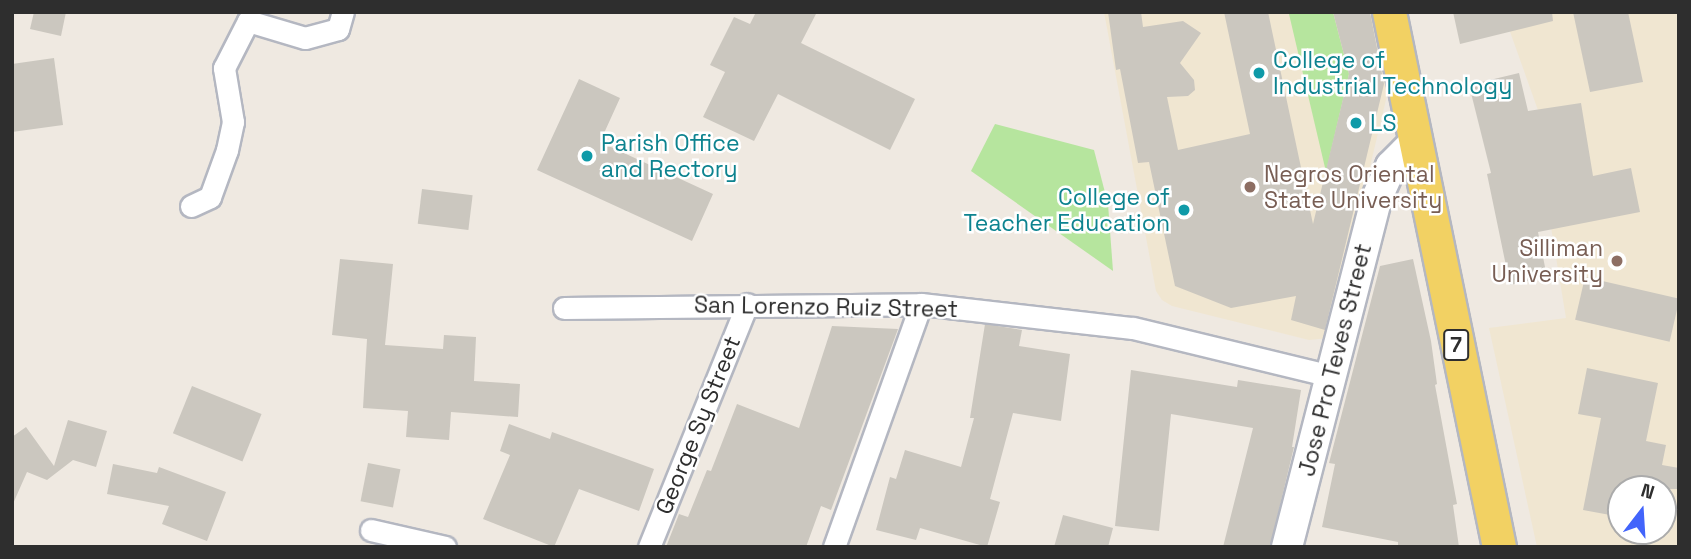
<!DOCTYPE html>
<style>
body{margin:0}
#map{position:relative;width:1691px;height:559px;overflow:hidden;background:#efe9e1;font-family:"Space Grotesk",sans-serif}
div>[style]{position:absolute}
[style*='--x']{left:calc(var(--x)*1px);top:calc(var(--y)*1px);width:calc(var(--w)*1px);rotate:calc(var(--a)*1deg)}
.education>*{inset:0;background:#f0e6d1}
.green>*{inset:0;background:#b6e59e}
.building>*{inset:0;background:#cbc7bf;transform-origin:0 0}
.roads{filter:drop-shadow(2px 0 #b4b7c1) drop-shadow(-2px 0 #b4b7c1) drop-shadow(0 2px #b4b7c1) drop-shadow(0 -2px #b4b7c1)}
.street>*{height:21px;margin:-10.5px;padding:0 10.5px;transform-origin:10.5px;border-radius:10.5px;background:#fff}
.secondary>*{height:30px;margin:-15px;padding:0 15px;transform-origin:15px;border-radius:15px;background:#fff}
.primary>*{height:33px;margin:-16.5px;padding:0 16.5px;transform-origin:16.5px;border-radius:16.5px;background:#f2d163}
.dots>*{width:19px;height:19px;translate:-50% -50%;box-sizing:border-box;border:4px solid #fff;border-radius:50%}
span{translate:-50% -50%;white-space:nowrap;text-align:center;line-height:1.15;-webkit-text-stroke:5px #fff;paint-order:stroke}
.shield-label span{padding:2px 5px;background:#fff;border:2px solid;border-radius:5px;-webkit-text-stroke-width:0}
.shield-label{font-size:21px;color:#2e2e2e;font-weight:700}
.culture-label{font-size:23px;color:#0d838f}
.left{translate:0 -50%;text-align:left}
.right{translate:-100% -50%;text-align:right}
.education-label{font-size:23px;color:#785e54}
.street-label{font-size:23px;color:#2e2e2e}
.frame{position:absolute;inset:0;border:14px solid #2e2e2e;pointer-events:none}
.north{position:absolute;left:1607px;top:475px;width:70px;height:70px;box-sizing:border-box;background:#fff;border:2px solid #ababab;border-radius:50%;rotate:17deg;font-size:19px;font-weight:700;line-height:28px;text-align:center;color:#2e2e2e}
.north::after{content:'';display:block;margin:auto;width:24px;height:32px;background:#4264fb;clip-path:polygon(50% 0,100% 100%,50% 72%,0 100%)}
</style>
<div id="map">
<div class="education">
<div style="clip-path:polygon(1104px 12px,1374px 12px,1390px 83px,1329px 338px,1309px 340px,1172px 306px,1162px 300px,1156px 291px)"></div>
<div style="clip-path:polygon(evenodd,1503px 12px,1679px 12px,1679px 547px,1537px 547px,1489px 328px,1566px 318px,1547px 203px,1560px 172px,1503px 12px,1621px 489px,1663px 489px,1663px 531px,1621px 531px,1621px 489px)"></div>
</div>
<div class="green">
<div style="clip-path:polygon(1333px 12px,1349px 74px,1326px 172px,1289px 14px)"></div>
<div style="clip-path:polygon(995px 124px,1094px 150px,1108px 204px,1113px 271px,971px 171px)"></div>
</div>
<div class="building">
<div style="clip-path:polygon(34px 12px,66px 12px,61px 36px,30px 29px)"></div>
<div style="clip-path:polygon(756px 12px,817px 12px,801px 43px,915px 99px,890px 150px,778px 94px,754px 141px,703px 117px,725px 72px,710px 65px,734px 17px,750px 24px)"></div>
<div style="clip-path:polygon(1108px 12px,1141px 12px,1143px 27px,1183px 21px,1201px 33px,1180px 63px,1194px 80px,1195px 90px,1188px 96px,1167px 97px,1178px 150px,1250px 134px,1224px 12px,1268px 12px,1313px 224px,1349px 74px,1333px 12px,1370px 12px,1384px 84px,1325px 330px,1291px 320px,1296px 296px,1231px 308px,1175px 286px,1149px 162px,1138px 163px,1120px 69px,1116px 70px)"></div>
<div style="clip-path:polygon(1453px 12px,1552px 12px,1553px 21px,1460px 44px)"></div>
<div style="clip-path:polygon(1573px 12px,1628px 12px,1643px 82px,1590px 92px)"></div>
<div style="clip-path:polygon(54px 58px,63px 125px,12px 132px,12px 64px)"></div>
<div style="clip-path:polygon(1519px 73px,1528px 111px,1581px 103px,1593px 176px,1631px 168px,1640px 212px,1538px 232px,1547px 277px,1510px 285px,1487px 174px,1491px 173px,1469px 85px)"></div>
<div style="clip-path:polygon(579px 79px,620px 98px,600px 142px,713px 194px,692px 241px,537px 170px)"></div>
<div style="left:422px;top:189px;width:51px;height:35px;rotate:7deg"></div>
<div style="clip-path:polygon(340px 259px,393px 264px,385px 345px,443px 349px,444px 335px,476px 337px,474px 381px,520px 384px,518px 417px,451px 412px,449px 440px,406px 437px,408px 411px,363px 408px,367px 339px,332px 335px)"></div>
<div style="clip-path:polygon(1413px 259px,1431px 341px,1437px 384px,1435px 385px,1457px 504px,1453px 505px,1459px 547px,1398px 547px,1398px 542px,1322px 527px,1335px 464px,1329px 463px,1380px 266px)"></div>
<div style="left:1585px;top:277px;width:97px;height:44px;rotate:13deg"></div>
<div style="clip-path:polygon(985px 324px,1022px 330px,1019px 346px,1070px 354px,1061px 421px,1013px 413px,990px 499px,1000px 502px,987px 547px,920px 528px,916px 540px,876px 530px,890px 477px,896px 479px,905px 450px,961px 467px,974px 418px,970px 418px)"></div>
<div style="clip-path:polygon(832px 326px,898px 329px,831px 510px,821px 506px,806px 547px,666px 547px,679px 514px,688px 517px,707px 470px,711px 471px,737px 404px,799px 428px)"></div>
<div style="clip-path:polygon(1587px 368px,1658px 383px,1646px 441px,1666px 445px,1662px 465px,1679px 468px,1679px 489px,1621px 489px,1621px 517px,1583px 510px,1601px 418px,1578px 414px)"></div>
<div style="clip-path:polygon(1131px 370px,1237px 387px,1238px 380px,1301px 390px,1292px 447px,1294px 447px,1270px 547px,1223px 547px,1253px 428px,1171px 414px,1159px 531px,1115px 526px)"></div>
<div style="left:192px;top:386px;width:75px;height:51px;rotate:22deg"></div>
<div style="clip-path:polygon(68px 420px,107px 431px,96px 467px,73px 460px,47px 480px,27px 472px,12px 506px,12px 437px,26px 427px,54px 466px)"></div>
<div style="clip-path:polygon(509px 424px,550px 439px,552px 432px,654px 469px,639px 511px,579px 489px,554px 547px,483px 519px,510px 455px,500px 451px)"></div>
<div style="left:368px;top:463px;width:33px;height:39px;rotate:11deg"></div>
<div style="clip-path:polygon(113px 464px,157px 473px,159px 467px,226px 492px,207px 541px,162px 524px,169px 506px,107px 494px)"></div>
<div style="clip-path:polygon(1063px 515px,1113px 528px,1108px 547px,1054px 547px)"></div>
</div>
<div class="roads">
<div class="street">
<div style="--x:191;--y:206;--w:21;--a:-25"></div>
<div style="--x:210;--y:197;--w:50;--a:-70.1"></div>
<div style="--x:227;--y:150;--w:29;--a:-78"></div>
<div style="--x:233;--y:122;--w:55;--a:-99.5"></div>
<div style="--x:224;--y:68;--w:53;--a:-62.9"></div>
<div style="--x:248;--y:21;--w:59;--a:16.6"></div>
<div style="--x:305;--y:38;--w:34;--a:-15"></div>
<div style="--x:338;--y:29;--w:18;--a:-74"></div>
<div style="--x:564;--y:308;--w:357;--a:-0.6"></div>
<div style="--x:921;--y:304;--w:213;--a:6.5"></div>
<div style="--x:1133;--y:328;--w:205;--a:13.6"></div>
<div style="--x:371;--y:530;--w:76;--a:12.9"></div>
<div style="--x:649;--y:547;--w:262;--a:-68"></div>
<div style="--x:834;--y:547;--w:258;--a:-70.3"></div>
</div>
<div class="secondary">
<div style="--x:1287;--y:547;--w:358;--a:-75.6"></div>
<div style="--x:1376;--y:200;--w:37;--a:-66"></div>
<div style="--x:1391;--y:166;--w:31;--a:-45"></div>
</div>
<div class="primary">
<div style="--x:1389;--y:12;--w:546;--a:78.38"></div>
</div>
</div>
<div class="dots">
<div style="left:1259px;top:73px;background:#0f9aa8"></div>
<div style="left:1356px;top:123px;background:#0f9aa8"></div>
<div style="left:587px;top:156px;background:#0f9aa8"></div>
<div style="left:1250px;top:187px;background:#8d6e63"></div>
<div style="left:1184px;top:210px;background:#0f9aa8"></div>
<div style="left:1617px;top:261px;background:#8d6e63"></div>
</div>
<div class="shield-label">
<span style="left:1456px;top:345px">7</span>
</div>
<div class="culture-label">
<span class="left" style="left:1273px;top:73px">College of<br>Industrial Technology</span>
<span class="left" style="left:1370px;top:123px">LS</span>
<span class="left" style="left:601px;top:156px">Parish Office<br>and Rectory</span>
<span class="right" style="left:1170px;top:210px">College of<br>Teacher Education</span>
</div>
<div class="education-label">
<span class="left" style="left:1264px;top:187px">Negros Oriental<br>State University</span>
<span class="right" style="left:1603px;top:261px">Silliman<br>University</span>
</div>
<div class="street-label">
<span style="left:826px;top:307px;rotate:1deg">San Lorenzo Ruiz Street</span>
<span style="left:1335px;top:360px;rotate:-76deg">Jose Pro Teves Street</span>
<span style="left:698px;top:425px;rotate:-68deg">George Sy Street</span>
</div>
<div class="frame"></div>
<div class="north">N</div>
</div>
